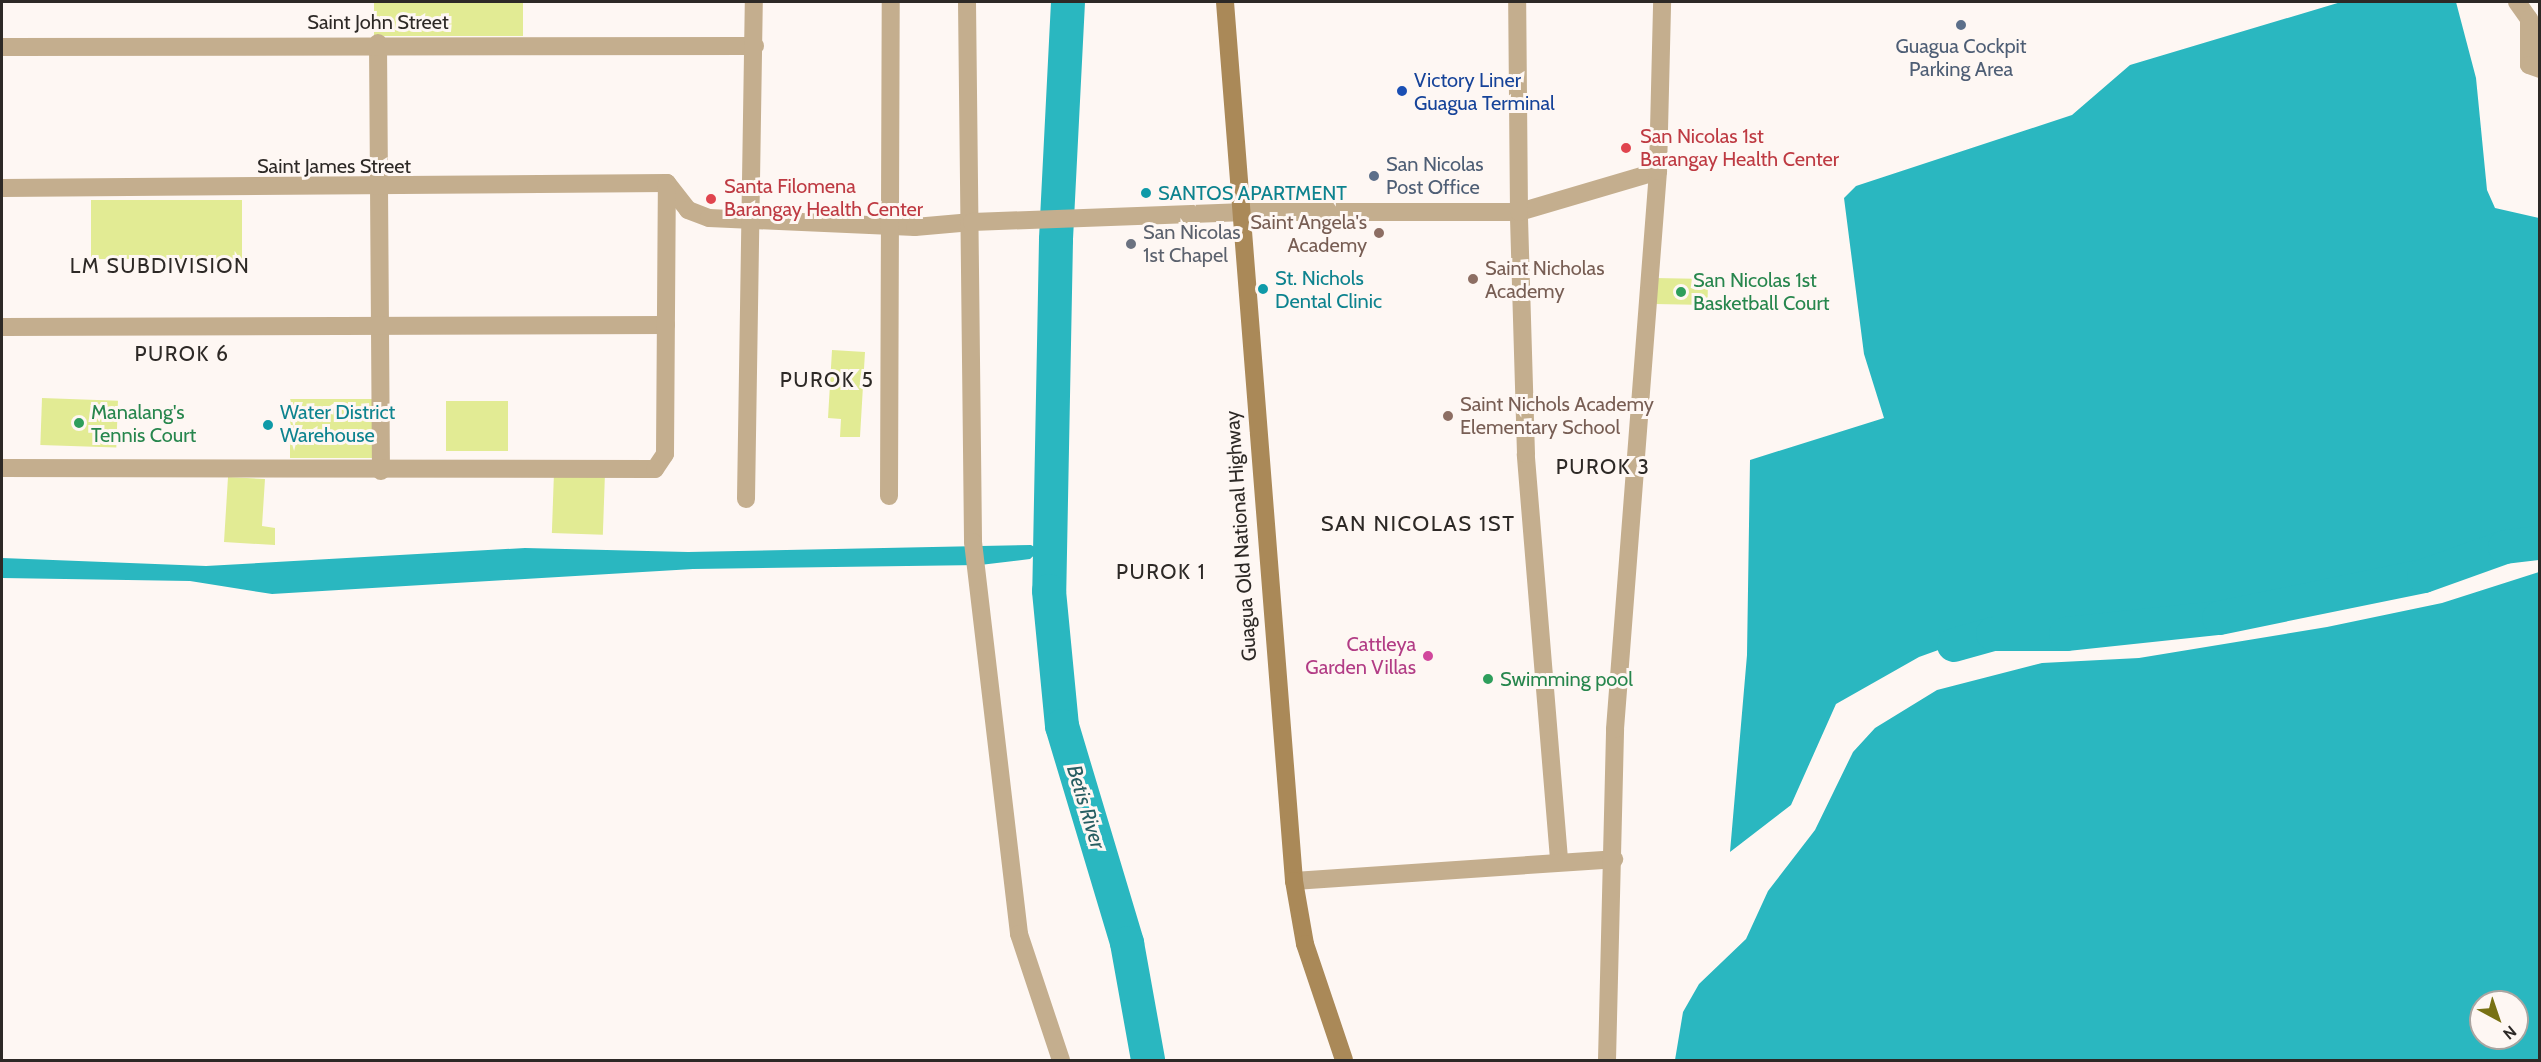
<!DOCTYPE html>
<style>
body{margin:0}
#map{position:relative;width:2541px;height:1062px;overflow:hidden;background:#fef7f3;font-family:Cabin,sans-serif}
div>[style]{position:absolute}
[style*='--x']{left:calc(var(--x)*1px);top:calc(var(--y)*1px);width:calc(var(--w)*1px);rotate:calc(var(--a)*1deg)}
.green>*{inset:0;background:#e2eb94;transform-origin:0 0}
.water>*{inset:0;background:#2ab7c0}
.river>*{height:34px;margin:-17px;padding:0 17px;transform-origin:17px;border-radius:17px;background:#2ab7c0}
.minor>*{height:18px;margin:-9px;padding:0 9px;transform-origin:9px;border-radius:9px;background:#c4ae8e}
.tertiary>*{height:18px;margin:-9px;padding:0 9px;transform-origin:9px;border-radius:9px;background:#c4ae8e}
.secondary>*{height:18px;margin:-9px;padding:0 9px;transform-origin:9px;border-radius:9px;background:#aa8958}
.dots>*{width:16px;height:16px;translate:-50% -50%;box-sizing:border-box;border:3px solid #fef7f3;border-radius:50%}
span{translate:-50% -50%;white-space:nowrap;text-align:center;line-height:1.15;-webkit-text-stroke:6px #fef7f3;paint-order:stroke}
.street-label{font-size:20px;color:#2d2926}
.service-label{font-size:20px;color:#4e5e75}
.left{translate:0 -50%;text-align:left}
.transit-label{font-size:20px;color:#164399}
.health-label{font-size:20px;color:#be3a42}
.culture-label{font-size:20px;color:#0d838f}
.education-label{font-size:20px;color:#785e54}
.right{translate:-100% -50%;text-align:right}
.worship-label{font-size:20px;color:#5b616d}
.leisure-label{font-size:20px;color:#27864d}
.hotel-label{font-size:20px;color:#b23c85}
.neighbourhood-label{font-size:21px;color:#2d2926;letter-spacing:1.5px}
.water-label{font-size:21px;color:#275d61;font-style:italic}
.quarter-label{font-size:22px;color:#2d2926;letter-spacing:1.5px}
.frame{position:absolute;inset:0;border:3px solid #2d2926;pointer-events:none}
.north{position:absolute;left:2469px;top:990px;width:60px;height:60px;box-sizing:border-box;background:#fef7f3;border:2px solid #aaa5a1;border-radius:50%;rotate:140deg;font-size:16px;font-weight:700;line-height:24px;text-align:center;color:#2d2926}
.north::after{content:'';display:block;margin:auto;width:21px;height:27px;background:#787113;clip-path:polygon(50% 0,100% 100%,50% 72%,0 100%)}
</style>
<div id="map">
<div class="green">
<div style="left:374px;top:2px;width:149px;height:34px"></div>
<div style="left:242px;top:200px;width:59px;height:151px;rotate:90deg"></div>
<div style="left:1655px;top:278px;width:53px;height:26px;rotate:1deg"></div>
<div style="clip-path:polygon(832px 350px,865px 352px,860px 437px,840px 437px,841px 419px,828px 418px)"></div>
<div style="left:42px;top:398px;width:76px;height:47px;rotate:2deg"></div>
<div style="left:290px;top:399px;width:82px;height:59px"></div>
<div style="left:446px;top:401px;width:62px;height:50px"></div>
<div style="left:554px;top:472px;width:51px;height:61px;rotate:2deg"></div>
<div style="clip-path:polygon(228px 477px,265px 479px,262px 526px,275px 528px,275px 545px,224px 542px)"></div>
</div>
<div class="water">
<div style="clip-path:polygon(2341px 2px,2456px 2px,2476px 78px,2487px 190px,2495px 208px,2539px 218px,2539px 539px,2504px 543px,2419px 573px,2209px 616px,2068px 631px,1991px 631px,1919px 657px,1836px 704px,1791px 805px,1730px 852px,1747px 655px,1750px 460px,1884px 418px,1864px 354px,1844px 198px,1856px 186px,2072px 115px,2130px 65px)"></div>
<div style="clip-path:polygon(1031px 545px,1040px 550px,1030px 559px,980px 565px,693px 569px,272px 594px,190px 581px,2px 578px,2px 558px,206px 566px,525px 548px,688px 552px)"></div>
<div style="clip-path:polygon(evenodd,2539px 572px,2539px 1060px,1675px 1060px,1683px 1012px,1699px 984px,1746px 939px,1768px 891px,1815px 830px,1853px 752px,1875px 728px,1937px 690px,2042px 663px,2139px 658px,2327px 627px,2442px 603px,2539px 572px,2481px 1002px,2517px 1002px,2517px 1038px,2481px 1038px,2481px 1002px)"></div>
</div>
<div class="river">
<div style="--x:1068;--y:2;--w:238;--a:92.9"></div>
<div style="--x:1056;--y:240;--w:351;--a:91.1"></div>
<div style="--x:1049;--y:591;--w:136;--a:84.5"></div>
<div style="--x:1062;--y:726;--w:227;--a:73.3"></div>
<div style="--x:1127;--y:943;--w:119;--a:79.8"></div>
<div style="--x:1954;--y:645;--w:41;--a:-15.8"></div>
<div style="--x:1993;--y:634;--w:73;--a:0"></div>
<div style="--x:2066;--y:634;--w:154;--a:-6"></div>
<div style="--x:2219;--y:618;--w:209;--a:-11.6"></div>
<div style="--x:2424;--y:576;--w:86;--a:-19.7"></div>
<div style="--x:2505;--y:547;--w:35;--a:-7"></div>
</div>
<div class="minor">
<div style="--x:2517;--y:2;--w:21;--a:55"></div>
<div style="--x:2529;--y:19;--w:46;--a:90"></div>
<div style="--x:2529;--y:65;--w:12;--a:20"></div>
<div style="--x:378;--y:43;--w:428;--a:89.6"></div>
<div style="--x:2;--y:47;--w:753;--a:-0.08"></div>
<div style="--x:667;--y:183;--w:34;--a:52"></div>
<div style="--x:688;--y:210;--w:22;--a:21"></div>
<div style="--x:709;--y:218;--w:206;--a:2.5"></div>
<div style="--x:915;--y:227;--w:57;--a:-5"></div>
<div style="--x:2;--y:188;--w:665;--a:-0.43"></div>
<div style="--x:2;--y:327;--w:664;--a:-0.17"></div>
<div style="--x:2;--y:468;--w:653;--a:0.09"></div>
<div style="--x:655;--y:469;--w:18;--a:-56"></div>
<div style="--x:665;--y:454;--w:271;--a:-89.6"></div>
<div style="--x:889;--y:496;--w:494;--a:-89.8"></div>
<div style="--x:746;--y:499;--w:497;--a:-89.1"></div>
<div style="--x:1559;--y:859;--w:406;--a:-94.7"></div>
<div style="--x:1526;--y:454;--w:242;--a:-91.7"></div>
<div style="--x:1519;--y:212;--w:145;--a:-16.4"></div>
<div style="--x:1294;--y:881;--w:321;--a:-3.9"></div>
<div style="--x:1607;--y:1060;--w:331;--a:-88.6"></div>
<div style="--x:1615;--y:729;--w:560;--a:-85.59"></div>
<div style="--x:1658;--y:171;--w:169;--a:-88.6"></div>
</div>
<div class="tertiary">
<div style="--x:967;--y:2;--w:540;--a:89.36"></div>
<div style="--x:973;--y:542;--w:395;--a:83.3"></div>
<div style="--x:1019;--y:934;--w:133;--a:71.6"></div>
<div style="--x:972;--y:222;--w:267;--a:-2.1"></div>
<div style="--x:1239;--y:212;--w:280;--a:0"></div>
<div style="--x:1519;--y:212;--w:210;--a:-90.5"></div>
</div>
<div class="secondary">
<div style="--x:1225;--y:2;--w:882;--a:85.51"></div>
<div style="--x:1294;--y:881;--w:64;--a:80.1"></div>
<div style="--x:1305;--y:944;--w:122;--a:71.4"></div>
</div>
<div class="dots">
<div style="left:1961px;top:25px;background:#5c6f8a"></div>
<div style="left:1402px;top:91px;background:#1a4fb4"></div>
<div style="left:1626px;top:148px;background:#e0444e"></div>
<div style="left:1374px;top:176px;background:#5c6f8a"></div>
<div style="left:1146px;top:193px;background:#0f9aa8"></div>
<div style="left:711px;top:199px;background:#e0444e"></div>
<div style="left:1379px;top:233px;background:#8d6e63"></div>
<div style="left:1131px;top:244px;background:#6b7280"></div>
<div style="left:1473px;top:279px;background:#8d6e63"></div>
<div style="left:1263px;top:289px;background:#0f9aa8"></div>
<div style="left:1681px;top:292px;background:#2e9e5b"></div>
<div style="left:1448px;top:416px;background:#8d6e63"></div>
<div style="left:79px;top:423px;background:#2e9e5b"></div>
<div style="left:268px;top:425px;background:#0f9aa8"></div>
<div style="left:1428px;top:656px;background:#d1479c"></div>
<div style="left:1488px;top:679px;background:#2e9e5b"></div>
</div>
<div class="street-label">
<span style="left:378px;top:22px">Saint John Street</span>
<span style="left:334px;top:166px">Saint James Street</span>
<span style="left:1241px;top:536px;rotate:-94deg">Guagua Old National Highway</span>
</div>
<div class="service-label">
<span style="left:1961px;top:58px">Guagua Cockpit<br>Parking Area</span>
<span class="left" style="left:1386px;top:176px">San Nicolas<br>Post Office</span>
</div>
<div class="transit-label">
<span class="left" style="left:1414px;top:92px">Victory Liner<br>Guagua Terminal</span>
</div>
<div class="health-label">
<span class="left" style="left:1640px;top:148px">San Nicolas 1st<br>Barangay Health Center</span>
<span class="left" style="left:724px;top:198px">Santa Filomena<br>Barangay Health Center</span>
</div>
<div class="culture-label">
<span class="left" style="left:1158px;top:193px">SANTOS APARTMENT</span>
<span class="left" style="left:1275px;top:290px">St. Nichols<br>Dental Clinic</span>
<span class="left" style="left:280px;top:424px">Water District<br>Warehouse</span>
</div>
<div class="education-label">
<span class="right" style="left:1367px;top:234px">Saint Angela's<br>Academy</span>
<span class="left" style="left:1485px;top:280px">Saint Nicholas<br>Academy</span>
<span class="left" style="left:1460px;top:416px">Saint Nichols Academy<br>Elementary School</span>
</div>
<div class="worship-label">
<span class="left" style="left:1143px;top:244px">San Nicolas<br>1st Chapel</span>
</div>
<div class="leisure-label">
<span class="left" style="left:1693px;top:292px">San Nicolas 1st<br>Basketball Court</span>
<span class="left" style="left:91px;top:424px">Manalang's<br>Tennis Court</span>
<span class="left" style="left:1500px;top:679px">Swimming pool</span>
</div>
<div class="hotel-label">
<span class="right" style="left:1416px;top:656px">Cattleya<br>Garden Villas</span>
</div>
<div class="neighbourhood-label">
<span style="left:160px;top:266px">LM SUBDIVISION</span>
<span style="left:182px;top:354px">PUROK 6</span>
<span style="left:827px;top:380px">PUROK 5</span>
<span style="left:1603px;top:467px">PUROK 3</span>
<span style="left:1161px;top:572px">PUROK 1</span>
</div>
<div class="water-label">
<span style="left:1086px;top:807px;rotate:73deg">Betis River</span>
</div>
<div class="quarter-label">
<span style="left:1418px;top:524px">SAN NICOLAS 1ST</span>
</div>
<div class="frame"></div>
<div class="north">N</div>
</div>
